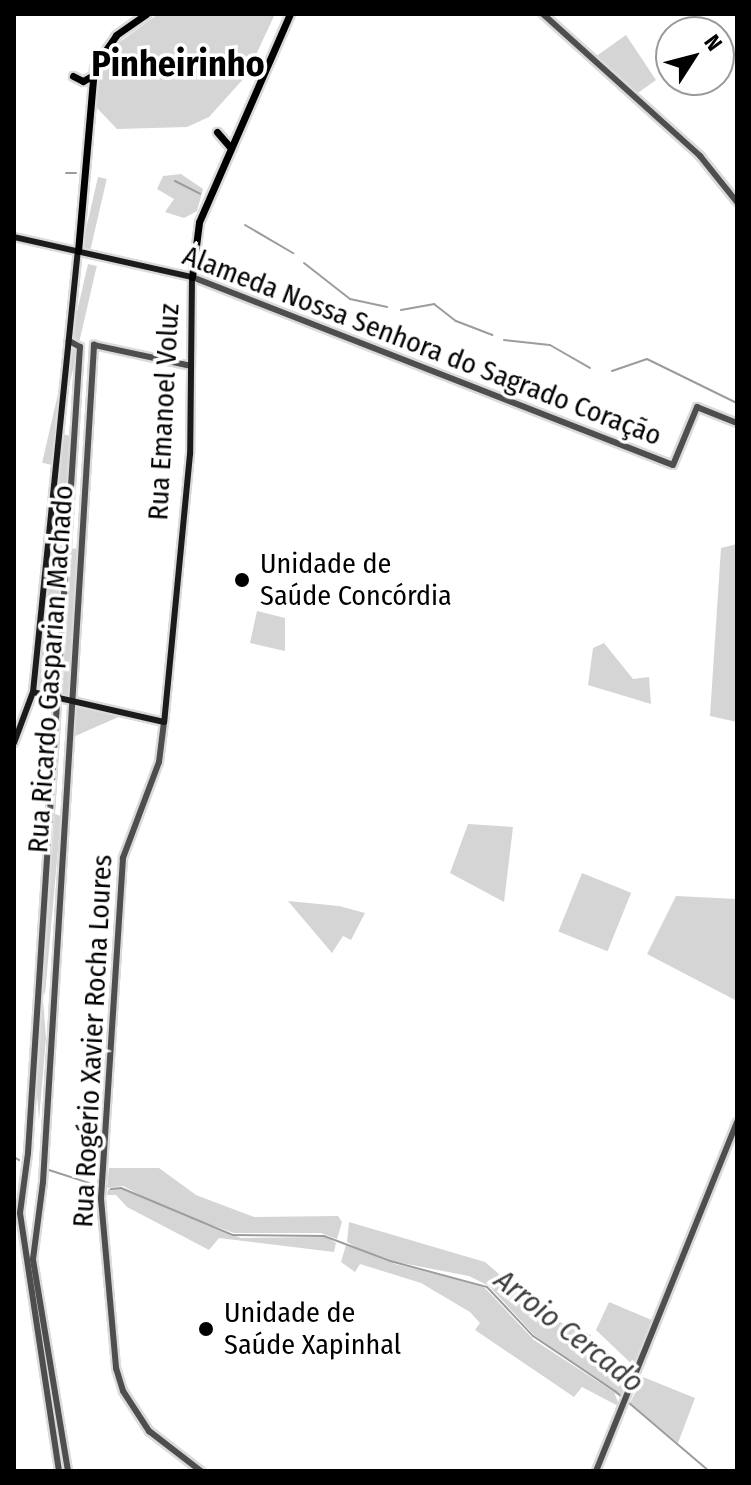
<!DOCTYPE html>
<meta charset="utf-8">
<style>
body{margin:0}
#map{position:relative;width:751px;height:1485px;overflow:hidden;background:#fff;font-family:"Fira Sans Condensed",sans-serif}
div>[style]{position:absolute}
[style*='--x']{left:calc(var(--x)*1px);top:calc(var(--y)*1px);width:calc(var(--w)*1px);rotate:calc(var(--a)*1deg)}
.green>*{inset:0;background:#d5d5d5;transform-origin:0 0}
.stream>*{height:2px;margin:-1px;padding:0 1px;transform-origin:1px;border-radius:1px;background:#9c9c9c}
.roads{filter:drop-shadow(2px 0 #dbdbdb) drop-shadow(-2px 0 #dbdbdb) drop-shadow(0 2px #dbdbdb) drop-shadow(0 -2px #dbdbdb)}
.tertiary>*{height:6px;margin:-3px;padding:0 3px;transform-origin:3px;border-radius:3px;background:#4e4e4e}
.secondary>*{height:6px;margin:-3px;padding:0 3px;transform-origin:3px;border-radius:3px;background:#1b1b1b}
.primary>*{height:7px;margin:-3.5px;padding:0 3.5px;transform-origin:3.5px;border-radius:3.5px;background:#000}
.dots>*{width:22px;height:22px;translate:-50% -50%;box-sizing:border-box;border:4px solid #fff;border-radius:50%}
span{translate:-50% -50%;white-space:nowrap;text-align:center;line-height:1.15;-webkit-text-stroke:7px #fff;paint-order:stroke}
.street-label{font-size:28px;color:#000}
.poi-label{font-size:28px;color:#000}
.left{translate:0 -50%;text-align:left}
.water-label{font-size:30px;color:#3d3d3d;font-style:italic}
.district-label{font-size:36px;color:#000;font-weight:700}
.frame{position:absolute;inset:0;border:16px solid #000;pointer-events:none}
.north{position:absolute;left:655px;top:16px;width:80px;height:80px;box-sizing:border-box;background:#fff;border:2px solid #999;border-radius:50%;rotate:54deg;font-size:22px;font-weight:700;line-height:32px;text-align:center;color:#000}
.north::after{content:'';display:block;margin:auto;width:28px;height:36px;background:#000;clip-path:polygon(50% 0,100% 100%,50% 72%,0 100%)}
</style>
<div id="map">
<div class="green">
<div style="clip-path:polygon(158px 14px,275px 14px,246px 76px,209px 117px,187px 127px,117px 129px,96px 107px,101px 66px,117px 44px)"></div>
<div style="clip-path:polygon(626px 35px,656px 80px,635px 95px,595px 57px)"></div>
<div style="clip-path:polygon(181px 174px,203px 189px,197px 211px,184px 218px,165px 212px,174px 199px,157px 189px,163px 176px)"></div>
<div style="left:98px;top:177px;width:9px;height:76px;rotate:13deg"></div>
<div style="left:88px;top:264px;width:9px;height:204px;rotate:13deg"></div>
<div style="clip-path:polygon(63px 434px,70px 436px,66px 510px,56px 508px)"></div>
<div style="clip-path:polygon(55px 523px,64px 524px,59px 601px,47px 599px)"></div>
<div style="clip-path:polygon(737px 544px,737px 722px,710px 716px,721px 548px)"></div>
<div style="clip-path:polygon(70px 548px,78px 549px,68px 705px,62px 704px)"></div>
<div style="clip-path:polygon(45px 607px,62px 611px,52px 693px,37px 689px)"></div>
<div style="clip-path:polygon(257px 611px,285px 618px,285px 651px,250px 643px)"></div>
<div style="clip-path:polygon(604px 643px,633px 679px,649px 677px,651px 704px,588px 685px,593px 648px)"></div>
<div style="clip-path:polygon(76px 706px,123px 715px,73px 737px)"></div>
<div style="clip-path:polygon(55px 814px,61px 816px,45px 994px,42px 991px)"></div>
<div style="clip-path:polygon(468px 824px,513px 827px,504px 902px,450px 873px)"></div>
<div style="left:582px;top:873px;width:53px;height:63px;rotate:22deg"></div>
<div style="clip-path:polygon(676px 896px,737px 899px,737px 1001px,647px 954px)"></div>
<div style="clip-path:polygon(288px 901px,339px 906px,365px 913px,351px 940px,343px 936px,332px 953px)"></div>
<div style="clip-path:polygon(43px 999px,46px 1038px,39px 1120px,36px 1081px)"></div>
<div style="clip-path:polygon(109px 1168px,159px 1168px,196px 1195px,254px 1217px,338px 1216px,342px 1222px,337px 1239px,321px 1233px,234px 1233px,168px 1210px,123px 1186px,107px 1188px)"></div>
<div style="clip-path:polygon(108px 1189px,121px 1189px,241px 1238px,326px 1237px,336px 1243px,334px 1252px,219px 1238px,209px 1250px,127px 1207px,116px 1195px,107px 1195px)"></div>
<div style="clip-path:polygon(349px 1222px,485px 1262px,550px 1318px,591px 1335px,582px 1349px,627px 1389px,623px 1399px,535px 1336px,489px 1286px,469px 1276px,391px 1261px,357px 1248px,347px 1242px)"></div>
<div style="clip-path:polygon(346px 1245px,395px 1264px,483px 1286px,534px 1340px,614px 1392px,620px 1407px,582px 1387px,574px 1397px,475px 1330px,480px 1323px,470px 1312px,421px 1283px,360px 1264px,355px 1272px,341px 1262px)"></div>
<div style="clip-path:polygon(609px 1302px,654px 1321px,636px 1368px,596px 1330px)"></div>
<div style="clip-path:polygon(643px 1377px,695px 1398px,678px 1443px,630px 1403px)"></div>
</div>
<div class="stream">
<div style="--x:66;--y:173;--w:10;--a:0"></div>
<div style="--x:175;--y:181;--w:28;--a:27"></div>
<div style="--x:245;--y:225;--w:56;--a:30.3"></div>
<div style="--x:304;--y:263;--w:58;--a:38"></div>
<div style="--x:350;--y:299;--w:38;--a:12"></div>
<div style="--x:401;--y:310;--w:34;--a:-10"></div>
<div style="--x:434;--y:304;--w:28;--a:38"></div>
<div style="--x:456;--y:321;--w:39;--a:21"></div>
<div style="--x:504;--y:340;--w:46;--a:6.2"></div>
<div style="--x:550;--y:345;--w:46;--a:29.9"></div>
<div style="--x:612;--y:371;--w:37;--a:-19"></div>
<div style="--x:647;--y:359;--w:100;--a:26.1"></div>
<div style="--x:14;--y:1157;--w:6;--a:31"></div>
<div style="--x:49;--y:1170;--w:45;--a:18"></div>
<div style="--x:111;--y:1189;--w:10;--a:-6"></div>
<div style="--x:121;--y:1188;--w:121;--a:22.8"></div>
<div style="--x:233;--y:1235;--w:91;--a:0.6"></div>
<div style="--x:324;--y:1236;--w:71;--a:20.7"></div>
<div style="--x:390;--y:1261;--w:100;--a:15"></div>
<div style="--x:487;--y:1287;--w:67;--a:46.8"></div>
<div style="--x:533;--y:1336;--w:99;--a:33.9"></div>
<div style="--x:615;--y:1391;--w:123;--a:40.4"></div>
</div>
<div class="roads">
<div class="tertiary">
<div style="--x:543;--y:14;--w:212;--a:42.1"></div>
<div style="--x:700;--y:156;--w:59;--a:51.2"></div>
<div style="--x:192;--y:277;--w:516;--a:21.35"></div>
<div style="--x:673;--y:465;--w:63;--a:-67.5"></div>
<div style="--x:697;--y:407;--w:43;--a:21.8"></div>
<div style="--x:164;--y:722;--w:40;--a:97.1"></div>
<div style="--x:159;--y:762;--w:103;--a:110.6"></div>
<div style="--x:123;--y:858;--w:342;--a:93.7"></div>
<div style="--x:101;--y:1199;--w:170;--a:84.9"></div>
<div style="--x:116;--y:1368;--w:24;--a:73"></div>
<div style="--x:123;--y:1391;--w:48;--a:57"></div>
<div style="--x:149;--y:1431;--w:66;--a:37.6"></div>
<div style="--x:59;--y:1471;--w:261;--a:-98.6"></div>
<div style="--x:20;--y:1213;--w:61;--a:-82.4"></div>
<div style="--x:28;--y:1153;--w:808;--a:-86.31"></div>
<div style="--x:80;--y:347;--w:13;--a:-151"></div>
<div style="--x:68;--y:1471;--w:215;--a:-99.4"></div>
<div style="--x:33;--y:1259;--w:78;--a:-82.6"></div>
<div style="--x:43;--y:1182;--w:839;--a:-86.51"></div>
<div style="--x:94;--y:345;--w:99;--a:12.2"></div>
<div style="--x:596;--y:1471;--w:376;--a:-68"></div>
</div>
<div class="secondary">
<div style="--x:14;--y:237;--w:182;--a:12.7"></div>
<div style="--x:192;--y:277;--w:177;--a:90.6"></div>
<div style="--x:190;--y:454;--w:269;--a:95.5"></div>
<div style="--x:164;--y:722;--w:134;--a:-167.1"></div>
<div style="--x:14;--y:743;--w:54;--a:-69.6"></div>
<div style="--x:33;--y:692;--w:443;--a:-84.2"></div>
</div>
<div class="primary">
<div style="--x:73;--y:76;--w:11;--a:27"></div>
<div style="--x:83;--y:81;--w:10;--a:-29"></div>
<div style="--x:217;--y:132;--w:21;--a:49"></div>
<div style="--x:78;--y:251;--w:185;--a:-85"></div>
<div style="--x:94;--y:67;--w:39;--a:-55"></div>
<div style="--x:116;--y:35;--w:37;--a:-35"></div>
<div style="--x:192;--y:277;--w:55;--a:-82.7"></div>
<div style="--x:199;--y:222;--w:227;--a:-66.4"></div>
</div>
</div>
<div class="dots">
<div style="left:242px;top:580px;background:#000"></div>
<div style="left:206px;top:1329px;background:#000"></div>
</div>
<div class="street-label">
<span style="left:422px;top:346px;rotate:21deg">Alameda Nossa Senhora do Sagrado Coração</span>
<span style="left:164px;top:412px;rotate:-87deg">Rua Emanoel Voluz</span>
<span style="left:51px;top:669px;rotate:-86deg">Rua Ricardo Gasparian Machado</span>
<span style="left:93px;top:1041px;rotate:-87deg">Rua Rogério Xavier Rocha Loures</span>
</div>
<div class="poi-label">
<span class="left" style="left:260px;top:580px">Unidade de<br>Saúde Concórdia</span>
<span class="left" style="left:224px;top:1329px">Unidade de<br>Saúde Xapinhal</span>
</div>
<div class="water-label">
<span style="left:569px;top:1331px;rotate:38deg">Arroio Cercado</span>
</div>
<div class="district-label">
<span style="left:178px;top:65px">Pinheirinho</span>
</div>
<div class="frame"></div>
<div class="north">N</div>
</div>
